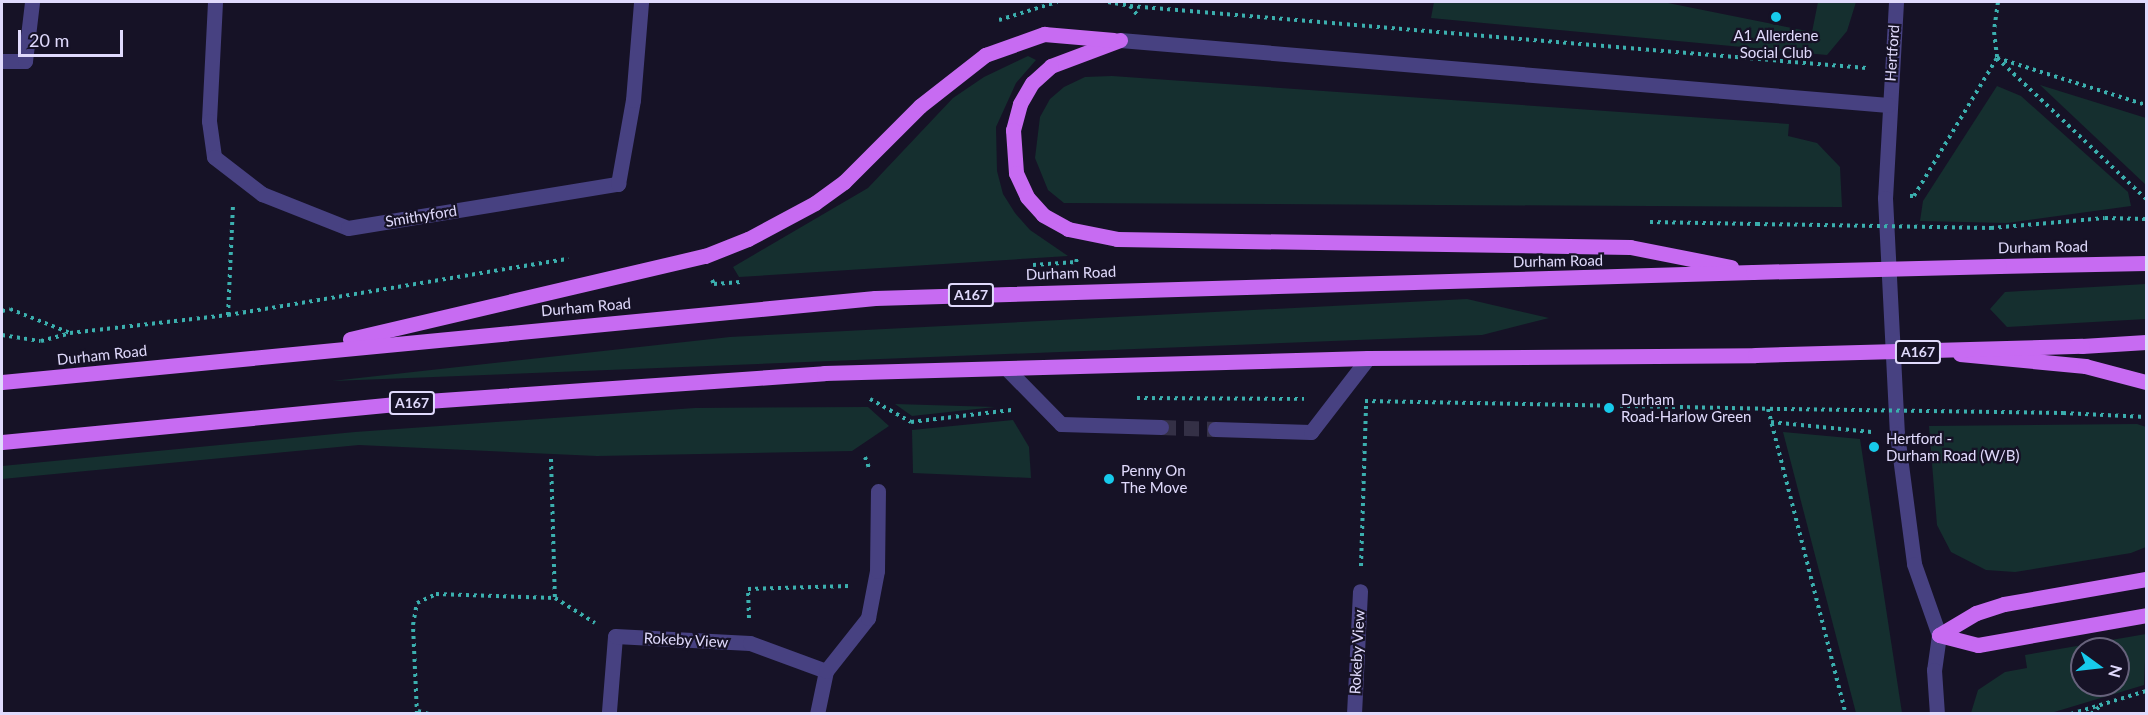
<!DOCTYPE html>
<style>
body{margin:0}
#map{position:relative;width:2148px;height:715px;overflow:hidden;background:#161226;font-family:Lato,sans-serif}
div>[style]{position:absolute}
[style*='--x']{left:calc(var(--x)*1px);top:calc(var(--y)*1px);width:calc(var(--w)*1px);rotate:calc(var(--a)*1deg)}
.green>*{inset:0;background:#152f2f}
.minor-tunnel>*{height:15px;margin-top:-7.5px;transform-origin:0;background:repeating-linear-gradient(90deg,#343046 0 15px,transparent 0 23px)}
.path>*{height:4px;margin-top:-2px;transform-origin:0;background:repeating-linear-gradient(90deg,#3bafae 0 3px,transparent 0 7.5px)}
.minor>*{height:15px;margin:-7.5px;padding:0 7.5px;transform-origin:7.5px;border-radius:7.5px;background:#474181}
.major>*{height:15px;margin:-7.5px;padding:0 7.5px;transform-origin:7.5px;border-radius:7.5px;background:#c76bf2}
.path-bridge>*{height:4px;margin-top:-2px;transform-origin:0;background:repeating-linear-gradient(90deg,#3bafae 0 3px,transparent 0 7.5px)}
.major-bridge>*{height:15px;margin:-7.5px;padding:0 7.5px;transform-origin:7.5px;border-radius:7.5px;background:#c76bf2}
.dots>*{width:16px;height:16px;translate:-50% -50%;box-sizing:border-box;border:3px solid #161226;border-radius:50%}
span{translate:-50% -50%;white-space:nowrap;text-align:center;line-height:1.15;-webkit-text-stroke:4.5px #161226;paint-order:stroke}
.shield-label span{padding:2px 4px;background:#161226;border:2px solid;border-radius:4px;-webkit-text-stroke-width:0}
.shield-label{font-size:14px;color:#e0dafc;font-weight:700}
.poi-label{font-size:15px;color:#e0dafc}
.left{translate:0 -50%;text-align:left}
.street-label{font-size:15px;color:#e0dafc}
.frame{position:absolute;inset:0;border:3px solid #e0dafc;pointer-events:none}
.north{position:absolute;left:2070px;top:637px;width:60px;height:60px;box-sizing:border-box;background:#161226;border:2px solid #67627c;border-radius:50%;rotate:105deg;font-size:16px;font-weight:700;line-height:24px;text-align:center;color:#e0dafc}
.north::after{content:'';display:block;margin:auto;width:21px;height:27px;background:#17caeb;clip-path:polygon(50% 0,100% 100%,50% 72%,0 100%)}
.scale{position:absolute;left:18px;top:30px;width:105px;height:27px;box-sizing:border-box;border:3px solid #e0dafc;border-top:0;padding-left:8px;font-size:18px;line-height:21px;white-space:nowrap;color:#e0dafc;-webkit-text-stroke:4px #161226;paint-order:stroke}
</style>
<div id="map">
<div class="green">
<div style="clip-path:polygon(1434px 2px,1663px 2px,1812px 32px,1818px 2px,1856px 2px,1847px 31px,1827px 55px,1431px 18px)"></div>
<div style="clip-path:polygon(1028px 56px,1036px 60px,1016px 83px,996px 127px,997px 171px,1003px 194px,1015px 213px,1030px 230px,1068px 256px,739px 277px,733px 267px,868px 188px,953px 98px,984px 77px)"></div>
<div style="clip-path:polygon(1112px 76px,1789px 124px,1788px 136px,1817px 143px,1840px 167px,1842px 207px,1064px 203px,1048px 190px,1035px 158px,1040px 117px,1050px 99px,1064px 87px,1085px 77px)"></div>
<div style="clip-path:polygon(2040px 85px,2146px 118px,2146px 185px)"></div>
<div style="clip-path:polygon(1997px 86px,2021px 96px,2128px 192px,2131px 206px,2007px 223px,1920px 221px,1923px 201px)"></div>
<div style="clip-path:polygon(2146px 284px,2146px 319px,2007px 327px,1990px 309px,2005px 292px)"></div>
<div style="clip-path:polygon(1467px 299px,1549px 318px,1482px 335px,332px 381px,730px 337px)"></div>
<div style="clip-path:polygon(895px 404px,995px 407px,912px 416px)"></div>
<div style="clip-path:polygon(868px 407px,889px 426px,852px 451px,597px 456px,359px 445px,2px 479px,2px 466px,355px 432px,695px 408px)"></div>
<div style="clip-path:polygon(1013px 420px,1029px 447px,1031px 478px,913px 473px,912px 430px)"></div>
<div style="clip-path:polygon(2137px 424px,2146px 427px,2146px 547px,2131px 553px,2015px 572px,1986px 570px,1951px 552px,1937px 525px,1929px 426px)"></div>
<div style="clip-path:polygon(1783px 432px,1860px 439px,1902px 713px,1856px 713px)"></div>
<div style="clip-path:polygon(evenodd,2146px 634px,2144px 685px,2051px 713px,1971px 713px,1978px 690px,2005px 672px,2027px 668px,2025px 655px,2146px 634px,2082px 649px,2118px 649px,2118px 685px,2082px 685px,2082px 649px)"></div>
</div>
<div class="minor-tunnel">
<div style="--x:1161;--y:427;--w:54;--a:2.1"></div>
</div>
<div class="path">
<div style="--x:1108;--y:2;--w:22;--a:10"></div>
<div style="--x:1130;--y:6;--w:13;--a:51"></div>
<div style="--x:1998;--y:2;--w:30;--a:98"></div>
<div style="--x:1994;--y:32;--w:26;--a:83"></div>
<div style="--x:1997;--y:58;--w:156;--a:17.5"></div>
<div style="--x:1130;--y:6;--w:739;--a:4.82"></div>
<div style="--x:999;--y:20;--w:61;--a:-17.2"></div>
<div style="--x:1910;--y:196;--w:4;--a:0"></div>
<div style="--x:1914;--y:196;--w:161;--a:-59"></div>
<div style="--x:1997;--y:58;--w:205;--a:43.4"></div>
<div style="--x:1650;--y:222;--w:107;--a:1.1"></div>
<div style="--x:1991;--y:228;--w:114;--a:-5"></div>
<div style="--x:2105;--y:218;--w:41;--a:1.4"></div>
<div style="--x:1033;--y:265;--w:43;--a:-4"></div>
<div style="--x:1076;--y:262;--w:6;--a:-72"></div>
<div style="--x:712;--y:280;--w:4;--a:63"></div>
<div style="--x:714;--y:284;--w:27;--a:-4"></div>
<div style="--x:2;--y:311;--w:8;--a:-14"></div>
<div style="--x:10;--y:309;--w:65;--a:21.8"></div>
<div style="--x:228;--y:315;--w:110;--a:-87.4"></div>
<div style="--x:2;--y:335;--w:39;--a:9"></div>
<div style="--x:41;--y:341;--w:30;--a:-15"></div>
<div style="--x:70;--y:333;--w:159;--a:-6.5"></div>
<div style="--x:228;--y:315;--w:345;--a:-9.4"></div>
<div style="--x:1137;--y:398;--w:167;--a:0.3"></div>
<div style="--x:870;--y:399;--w:47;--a:29.3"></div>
<div style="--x:911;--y:422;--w:101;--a:-6.8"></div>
<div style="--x:1365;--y:401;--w:419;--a:1.1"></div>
<div style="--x:1768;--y:409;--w:315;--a:75.7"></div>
<div style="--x:2063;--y:413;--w:83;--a:2.8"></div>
<div style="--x:1771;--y:422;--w:101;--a:5.7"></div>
<div style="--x:865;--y:457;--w:12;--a:70"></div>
<div style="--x:551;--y:459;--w:139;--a:88.4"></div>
<div style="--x:555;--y:598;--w:47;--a:32"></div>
<div style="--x:1361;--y:566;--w:163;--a:-88.2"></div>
<div style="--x:749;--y:618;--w:29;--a:-92"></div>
<div style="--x:748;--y:589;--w:101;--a:-1.7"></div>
<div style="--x:418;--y:711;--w:11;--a:15"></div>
<div style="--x:417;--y:714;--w:89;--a:-92.6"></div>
<div style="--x:413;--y:625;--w:22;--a:-80"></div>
<div style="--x:417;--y:603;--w:21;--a:-25"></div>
<div style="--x:436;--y:594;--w:119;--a:1.9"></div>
<div style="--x:2071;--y:714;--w:78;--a:-17"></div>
<div style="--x:2091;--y:714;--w:11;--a:-41"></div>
</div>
<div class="minor">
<div style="--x:215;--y:2;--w:119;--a:92.9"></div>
<div style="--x:209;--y:121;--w:36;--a:82"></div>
<div style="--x:214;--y:157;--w:61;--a:37.6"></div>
<div style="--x:262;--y:194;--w:92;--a:21.6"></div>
<div style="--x:348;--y:228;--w:274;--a:-9.3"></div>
<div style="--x:618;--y:184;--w:85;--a:-79.9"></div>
<div style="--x:633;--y:100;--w:98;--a:-85.3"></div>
<div style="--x:1896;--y:2;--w:196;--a:93.2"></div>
<div style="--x:1885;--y:198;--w:236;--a:87.1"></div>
<div style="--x:1897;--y:434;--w:131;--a:82.5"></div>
<div style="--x:1914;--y:564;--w:75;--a:70.6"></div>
<div style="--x:1939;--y:635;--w:35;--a:98"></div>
<div style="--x:1934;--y:670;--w:44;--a:86.1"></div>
<div style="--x:1120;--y:40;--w:771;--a:4.84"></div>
<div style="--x:2;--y:61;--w:23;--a:0"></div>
<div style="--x:25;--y:61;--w:59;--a:-83.2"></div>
<div style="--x:1007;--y:369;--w:77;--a:45.5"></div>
<div style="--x:1061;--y:424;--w:100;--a:1.7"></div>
<div style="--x:1215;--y:429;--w:96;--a:1.8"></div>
<div style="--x:1311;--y:432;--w:93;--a:-52.4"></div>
<div style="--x:609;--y:711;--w:75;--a:-85.4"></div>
<div style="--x:615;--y:636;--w:135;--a:3"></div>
<div style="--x:750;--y:643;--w:81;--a:20.2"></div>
<div style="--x:817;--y:714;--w:44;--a:-78.2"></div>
<div style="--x:826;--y:671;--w:68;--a:-51.6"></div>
<div style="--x:868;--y:618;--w:48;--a:-79.2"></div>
<div style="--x:877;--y:571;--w:80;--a:-89.3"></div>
<div style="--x:1354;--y:714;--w:123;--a:-87.2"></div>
</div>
<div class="major">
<div style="--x:1120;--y:40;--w:74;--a:159.4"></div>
<div style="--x:1051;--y:66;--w:25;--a:138"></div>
<div style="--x:1032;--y:83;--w:24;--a:120"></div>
<div style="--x:1020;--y:104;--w:27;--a:105"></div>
<div style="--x:1013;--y:130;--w:43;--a:86"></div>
<div style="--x:1016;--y:173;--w:26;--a:65"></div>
<div style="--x:1027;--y:197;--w:24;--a:48"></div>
<div style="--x:1043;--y:215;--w:29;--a:29"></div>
<div style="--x:1068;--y:229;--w:50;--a:11.5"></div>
<div style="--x:1117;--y:239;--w:513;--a:0.89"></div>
<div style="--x:1630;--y:247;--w:103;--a:11.2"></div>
<div style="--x:1999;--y:266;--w:147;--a:-1.2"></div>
<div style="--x:350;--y:339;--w:365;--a:-13.2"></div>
<div style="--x:705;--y:256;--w:46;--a:-21.6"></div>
<div style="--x:748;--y:239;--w:76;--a:-28.2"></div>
<div style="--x:815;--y:203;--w:36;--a:-36"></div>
<div style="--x:844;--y:182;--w:107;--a:-45"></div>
<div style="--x:920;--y:106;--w:83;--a:-38.1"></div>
<div style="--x:985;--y:55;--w:63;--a:-19.6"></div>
<div style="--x:1044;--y:34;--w:70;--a:4.9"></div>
<div style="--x:2082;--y:346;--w:64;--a:-3.6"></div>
<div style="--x:1960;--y:354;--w:126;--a:5.5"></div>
<div style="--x:2085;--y:366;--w:63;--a:14.7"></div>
<div style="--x:2;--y:382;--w:877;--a:-5.5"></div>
<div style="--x:875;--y:298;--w:878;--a:-1.7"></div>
<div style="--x:2;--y:442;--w:427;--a:-5.5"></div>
<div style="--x:427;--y:401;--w:398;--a:-4"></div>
<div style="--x:824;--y:373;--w:544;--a:-1.58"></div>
<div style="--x:1368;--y:358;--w:387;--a:-0.4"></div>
<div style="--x:1939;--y:635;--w:43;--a:-30.7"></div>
<div style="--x:1976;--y:613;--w:29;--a:-18"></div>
<div style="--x:2004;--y:604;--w:144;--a:-10"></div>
<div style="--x:1939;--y:635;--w:40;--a:14.4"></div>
<div style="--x:1978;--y:645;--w:171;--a:-10.1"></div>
</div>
<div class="path-bridge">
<div style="--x:1757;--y:224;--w:234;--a:1"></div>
<div style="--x:1784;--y:409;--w:279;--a:0.8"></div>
</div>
<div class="major-bridge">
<div style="--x:1753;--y:272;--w:246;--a:-1.4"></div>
<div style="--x:1755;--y:355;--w:327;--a:-1.6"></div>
</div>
<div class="dots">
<div style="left:1776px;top:17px;background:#17caeb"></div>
<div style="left:1609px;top:408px;background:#17caeb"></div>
<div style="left:1874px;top:447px;background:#17caeb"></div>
<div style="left:1109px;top:479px;background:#17caeb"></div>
</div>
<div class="shield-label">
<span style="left:971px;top:295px">A167</span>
<span style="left:1918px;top:352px">A167</span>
<span style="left:412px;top:403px">A167</span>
</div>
<div class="poi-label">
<span style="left:1776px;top:44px">A1 Allerdene<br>Social Club</span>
<span class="left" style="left:1621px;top:408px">Durham<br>Road-Harlow Green</span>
<span class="left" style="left:1886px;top:447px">Hertford -<br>Durham Road (W/B)</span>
<span class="left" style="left:1121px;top:479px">Penny On<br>The Move</span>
</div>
<div class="street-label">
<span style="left:1892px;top:53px;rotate:-86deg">Hertford</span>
<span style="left:421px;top:216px;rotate:-9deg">Smithyford</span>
<span style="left:2043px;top:247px;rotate:-1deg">Durham Road</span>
<span style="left:1558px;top:261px;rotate:-1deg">Durham Road</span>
<span style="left:1071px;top:273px;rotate:-2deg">Durham Road</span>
<span style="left:586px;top:307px;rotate:-5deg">Durham Road</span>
<span style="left:102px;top:355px;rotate:-6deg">Durham Road</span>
<span style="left:686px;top:640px;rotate:3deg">Rokeby View</span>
<span style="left:1357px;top:652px;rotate:-87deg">Rokeby View</span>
</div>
<div class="frame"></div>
<div class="north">N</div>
<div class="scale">20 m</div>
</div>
